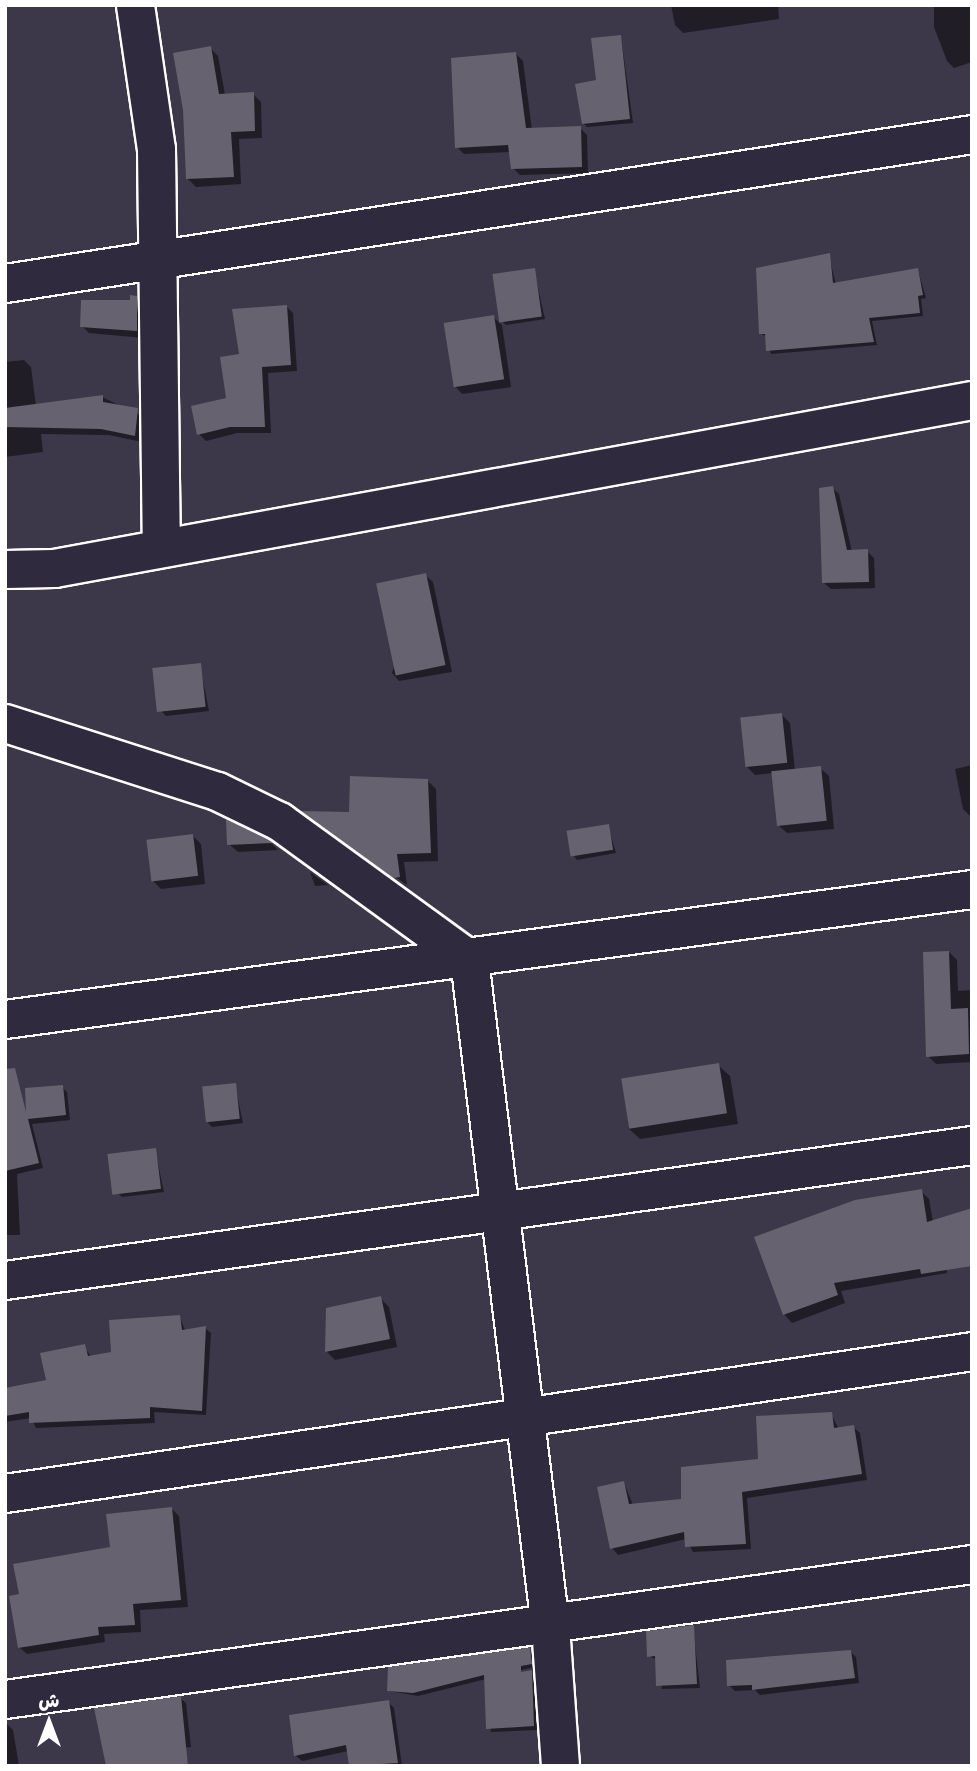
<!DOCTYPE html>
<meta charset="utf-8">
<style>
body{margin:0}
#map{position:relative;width:977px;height:1771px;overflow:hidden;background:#3c3749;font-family:Caveat,"Playpen Sans Arabic",sans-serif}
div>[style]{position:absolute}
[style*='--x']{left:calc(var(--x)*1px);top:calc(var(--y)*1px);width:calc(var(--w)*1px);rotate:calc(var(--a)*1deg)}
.shadow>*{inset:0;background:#0007}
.building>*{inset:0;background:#666270;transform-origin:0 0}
.roads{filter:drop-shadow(2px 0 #fff) drop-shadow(-2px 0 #fff) drop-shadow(0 2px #fff) drop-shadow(0 -2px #fff)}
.minor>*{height:37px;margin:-18.5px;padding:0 18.5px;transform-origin:18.5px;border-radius:18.5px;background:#2f2a3d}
span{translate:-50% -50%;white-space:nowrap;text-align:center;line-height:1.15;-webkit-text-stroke:6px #2f2a3d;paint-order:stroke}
.frame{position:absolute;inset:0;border:7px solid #fff;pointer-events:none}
.north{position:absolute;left:14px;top:1687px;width:70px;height:70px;-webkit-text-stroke:5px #2f2a3d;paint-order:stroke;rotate:0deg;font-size:19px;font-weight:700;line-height:28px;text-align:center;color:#fff}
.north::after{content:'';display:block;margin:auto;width:24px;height:32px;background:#fff;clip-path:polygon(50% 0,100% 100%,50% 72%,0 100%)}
</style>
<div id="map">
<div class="shadow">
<div style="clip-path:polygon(671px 5px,778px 5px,779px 19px,683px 33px,675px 25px)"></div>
<div style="clip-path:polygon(934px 5px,972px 5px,972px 62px,954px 68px,947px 61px,934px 27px)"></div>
<div style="clip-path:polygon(621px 37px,633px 123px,587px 127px,583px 123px,598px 82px)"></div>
<div style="clip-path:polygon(210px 48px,218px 56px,225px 95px,253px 94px,261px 102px,262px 138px,239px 139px,241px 184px,196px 187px,188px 179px)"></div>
<div style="clip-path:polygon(516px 54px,523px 61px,532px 130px,580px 128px,587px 135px,588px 173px,520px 175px,513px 168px,510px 152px,464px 154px,457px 147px)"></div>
<div style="clip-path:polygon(829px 255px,836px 285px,918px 270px,926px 298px,921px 299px,923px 316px,872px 321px,877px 345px,771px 354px,767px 337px,760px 333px)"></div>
<div style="clip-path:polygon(534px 270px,545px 319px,506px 325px,502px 321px)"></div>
<div style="clip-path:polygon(136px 298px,143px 305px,144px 338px,89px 333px,82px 326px)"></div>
<div style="clip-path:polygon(286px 306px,293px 313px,297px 371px,268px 373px,271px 433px,237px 433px,206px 441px,199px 434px,228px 399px,241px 355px)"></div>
<div style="clip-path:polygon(493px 317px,502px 325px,511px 387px,462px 394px,454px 385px)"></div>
<div style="clip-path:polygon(24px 360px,31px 367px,36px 406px,102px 397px,144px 417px,142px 442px,109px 435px,41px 434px,43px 452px,5px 457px,5px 362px)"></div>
<div style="clip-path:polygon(832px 488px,839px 494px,852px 552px,867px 551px,874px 558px,875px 588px,831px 589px,824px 583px)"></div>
<div style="clip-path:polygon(425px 575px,433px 582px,452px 672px,399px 681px,392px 673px)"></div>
<div style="clip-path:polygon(200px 665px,209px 711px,166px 716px,162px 712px)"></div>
<div style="clip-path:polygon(781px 714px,790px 723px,795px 771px,820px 768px,829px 776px,834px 829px,787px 833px,778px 825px,773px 773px,755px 775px,747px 767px)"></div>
<div style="clip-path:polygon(972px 765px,972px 817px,971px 817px,963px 809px,955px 769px)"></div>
<div style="clip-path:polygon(427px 780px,436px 789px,438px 861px,404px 862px,407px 885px,306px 813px,350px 814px)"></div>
<div style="clip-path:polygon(228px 822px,272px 844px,278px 850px,238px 852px,229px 844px)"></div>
<div style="clip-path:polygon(608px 826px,616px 853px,577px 860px,574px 856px)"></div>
<div style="clip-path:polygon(193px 836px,201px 844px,205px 884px,161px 889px,152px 880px)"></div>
<div style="clip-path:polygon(310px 872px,325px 883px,328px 885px,315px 886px)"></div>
<div style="clip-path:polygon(949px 952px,957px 960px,958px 991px,972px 990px,972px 1062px,936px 1064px,928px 1056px)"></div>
<div style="clip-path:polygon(718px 1065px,730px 1076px,738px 1124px,640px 1139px,628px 1128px)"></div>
<div style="clip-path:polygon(235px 1085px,243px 1123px,212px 1127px,208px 1123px)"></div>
<div style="clip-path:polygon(62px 1087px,67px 1092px,70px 1120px,32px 1124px,43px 1168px,17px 1174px,20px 1235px,5px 1235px,5px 1120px,28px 1116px)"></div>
<div style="clip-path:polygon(155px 1150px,164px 1192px,122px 1197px,118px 1193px)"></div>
<div style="clip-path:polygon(921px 1191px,929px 1199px,933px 1222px,945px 1229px,947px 1273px,841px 1291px,845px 1303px,792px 1323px,784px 1314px)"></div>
<div style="clip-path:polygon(380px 1298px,389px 1307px,397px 1347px,335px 1360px,327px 1352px,328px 1309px)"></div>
<div style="clip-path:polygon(179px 1316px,186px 1332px,205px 1328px,211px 1333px,206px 1415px,154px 1412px,155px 1423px,36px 1428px,31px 1418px,5px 1422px,5px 1389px,48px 1382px,84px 1346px,91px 1357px,113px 1353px)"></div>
<div style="clip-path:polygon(831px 1414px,839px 1429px,853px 1427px,860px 1433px,867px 1480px,747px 1498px,751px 1549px,693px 1552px,686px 1539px,618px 1555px,612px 1548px,624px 1483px,633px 1505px,682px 1501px,760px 1460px)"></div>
<div style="clip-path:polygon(172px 1509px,179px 1516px,188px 1607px,140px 1610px,141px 1632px,104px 1634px,105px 1642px,27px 1654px,19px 1647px,21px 1596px,112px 1549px)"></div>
<div style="clip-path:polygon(693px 1627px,700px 1688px,662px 1689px,657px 1660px,649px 1656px)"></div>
<div style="clip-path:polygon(530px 1649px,535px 1667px,517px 1671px,535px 1676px,537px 1730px,491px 1732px,486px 1679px,418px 1696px,389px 1691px)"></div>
<div style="clip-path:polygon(850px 1651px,856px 1657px,859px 1683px,760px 1695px,755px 1690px,735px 1691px,729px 1685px)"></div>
<div style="clip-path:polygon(180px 1698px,186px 1703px,191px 1747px,134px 1753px)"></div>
<div style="clip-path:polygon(388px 1702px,394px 1708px,402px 1766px,351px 1766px,348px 1751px,302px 1761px,296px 1756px)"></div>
<div style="clip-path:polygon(5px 1722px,13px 1730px,19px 1766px,5px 1766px)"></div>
</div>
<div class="building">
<div style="clip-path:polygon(621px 35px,630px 119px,582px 124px,575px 84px,596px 80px,591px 38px)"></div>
<div style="clip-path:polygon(211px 46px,219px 94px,254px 92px,255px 131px,231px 132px,234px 177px,186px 179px,183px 110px,173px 53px)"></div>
<div style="clip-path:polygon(516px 52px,526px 128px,581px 126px,582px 167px,511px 169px,508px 145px,455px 148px,451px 58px)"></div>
<div style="clip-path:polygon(830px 253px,833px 283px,918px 268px,923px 295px,918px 296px,920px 313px,869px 318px,874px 342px,766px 351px,765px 334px,759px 334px,756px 268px)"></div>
<div style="left:535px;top:268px;width:49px;height:43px;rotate:82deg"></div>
<div style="clip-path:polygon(130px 295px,137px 296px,137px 331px,80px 327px,81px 300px,130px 300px)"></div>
<div style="clip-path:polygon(287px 305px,291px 365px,262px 367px,265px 427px,230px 427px,197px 435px,191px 406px,226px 398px,220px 357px,239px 354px,232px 309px)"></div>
<div style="left:494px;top:315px;width:65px;height:51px;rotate:81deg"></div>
<div style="clip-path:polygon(103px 395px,103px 402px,138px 408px,135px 436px,101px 429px,5px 427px,5px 408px)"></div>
<div style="clip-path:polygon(833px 486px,847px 550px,868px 549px,869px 582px,822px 583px,819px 488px)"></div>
<div style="left:426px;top:573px;width:94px;height:51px;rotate:78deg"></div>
<div style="left:201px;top:663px;width:44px;height:49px;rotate:84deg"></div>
<div style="left:782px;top:713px;width:50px;height:42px;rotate:84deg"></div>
<div style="left:821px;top:766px;width:55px;height:50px;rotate:84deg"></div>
<div style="clip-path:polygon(350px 776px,428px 779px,431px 853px,397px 854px,400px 877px,393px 878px,301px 811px,349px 812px)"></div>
<div style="clip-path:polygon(226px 819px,268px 839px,273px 843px,227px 845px)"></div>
<div style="left:609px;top:824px;width:26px;height:43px;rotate:81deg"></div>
<div style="left:193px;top:834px;width:42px;height:47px;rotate:83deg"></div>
<div style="clip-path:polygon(949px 951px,951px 1009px,968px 1008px,969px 1054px,926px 1057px,923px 952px)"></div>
<div style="left:719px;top:1063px;width:51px;height:99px;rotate:81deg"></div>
<div style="clip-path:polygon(15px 1068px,26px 1112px,25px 1088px,63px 1085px,66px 1115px,28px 1119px,39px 1163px,5px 1171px,5px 1069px)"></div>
<div style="left:236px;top:1083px;width:36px;height:34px;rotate:84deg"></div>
<div style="left:156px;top:1148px;width:41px;height:49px;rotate:83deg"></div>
<div style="clip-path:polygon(922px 1189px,927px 1222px,972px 1208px,972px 1266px,921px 1274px,920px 1269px,834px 1283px,838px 1295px,783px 1315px,754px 1237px,855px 1200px)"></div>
<div style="clip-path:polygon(381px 1296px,390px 1339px,325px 1352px,326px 1308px)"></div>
<div style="clip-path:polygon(180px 1315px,182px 1330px,206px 1326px,202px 1411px,150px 1407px,150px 1418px,29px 1423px,29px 1412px,5px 1416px,5px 1388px,46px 1380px,40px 1353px,85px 1344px,88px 1356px,111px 1352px,109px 1320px)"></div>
<div style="clip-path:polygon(832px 1412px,834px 1428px,854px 1425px,862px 1474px,742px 1492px,746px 1544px,685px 1547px,684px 1532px,610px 1549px,597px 1487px,624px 1481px,629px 1504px,681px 1499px,681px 1467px,758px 1459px,756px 1416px)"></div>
<div style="clip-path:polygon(172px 1507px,181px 1600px,133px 1604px,135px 1625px,98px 1627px,99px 1635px,18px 1648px,9px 1596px,19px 1594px,13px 1564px,110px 1547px,106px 1514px)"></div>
<div style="clip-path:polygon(694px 1625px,697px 1684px,656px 1686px,655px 1656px,647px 1657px,646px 1631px)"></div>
<div style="clip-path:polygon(530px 1647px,532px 1664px,521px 1666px,521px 1672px,532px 1670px,534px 1726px,486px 1729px,484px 1675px,413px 1693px,387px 1691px,388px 1667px)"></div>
<div style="clip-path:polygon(851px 1650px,855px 1678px,752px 1690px,752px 1685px,727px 1686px,726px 1660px)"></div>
<div style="clip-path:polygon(181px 1696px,188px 1766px,106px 1766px,94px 1708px)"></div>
<div style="clip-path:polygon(389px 1700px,398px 1763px,349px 1766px,346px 1745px,294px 1756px,289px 1715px)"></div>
</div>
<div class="roads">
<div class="minor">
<div style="--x:135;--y:5;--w:146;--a:81.7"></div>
<div style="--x:156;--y:149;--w:399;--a:89.3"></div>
<div style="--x:5;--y:283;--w:978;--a:-8.76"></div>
<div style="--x:5;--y:569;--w:49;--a:-1.2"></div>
<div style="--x:54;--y:568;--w:933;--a:-10.37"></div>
<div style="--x:5;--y:723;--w:223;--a:17.8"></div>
<div style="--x:217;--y:791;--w:69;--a:25.8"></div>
<div style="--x:279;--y:821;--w:235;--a:36"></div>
<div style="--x:469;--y:959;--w:672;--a:83.08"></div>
<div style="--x:550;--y:1626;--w:140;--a:85.9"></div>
<div style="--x:5;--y:1019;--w:976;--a:-7.66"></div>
<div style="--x:5;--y:1280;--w:976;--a:-7.95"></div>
<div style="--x:5;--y:1493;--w:977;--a:-8.35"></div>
<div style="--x:5;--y:1699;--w:976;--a:-7.95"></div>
</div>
</div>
<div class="frame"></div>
<div class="north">ش</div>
</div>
